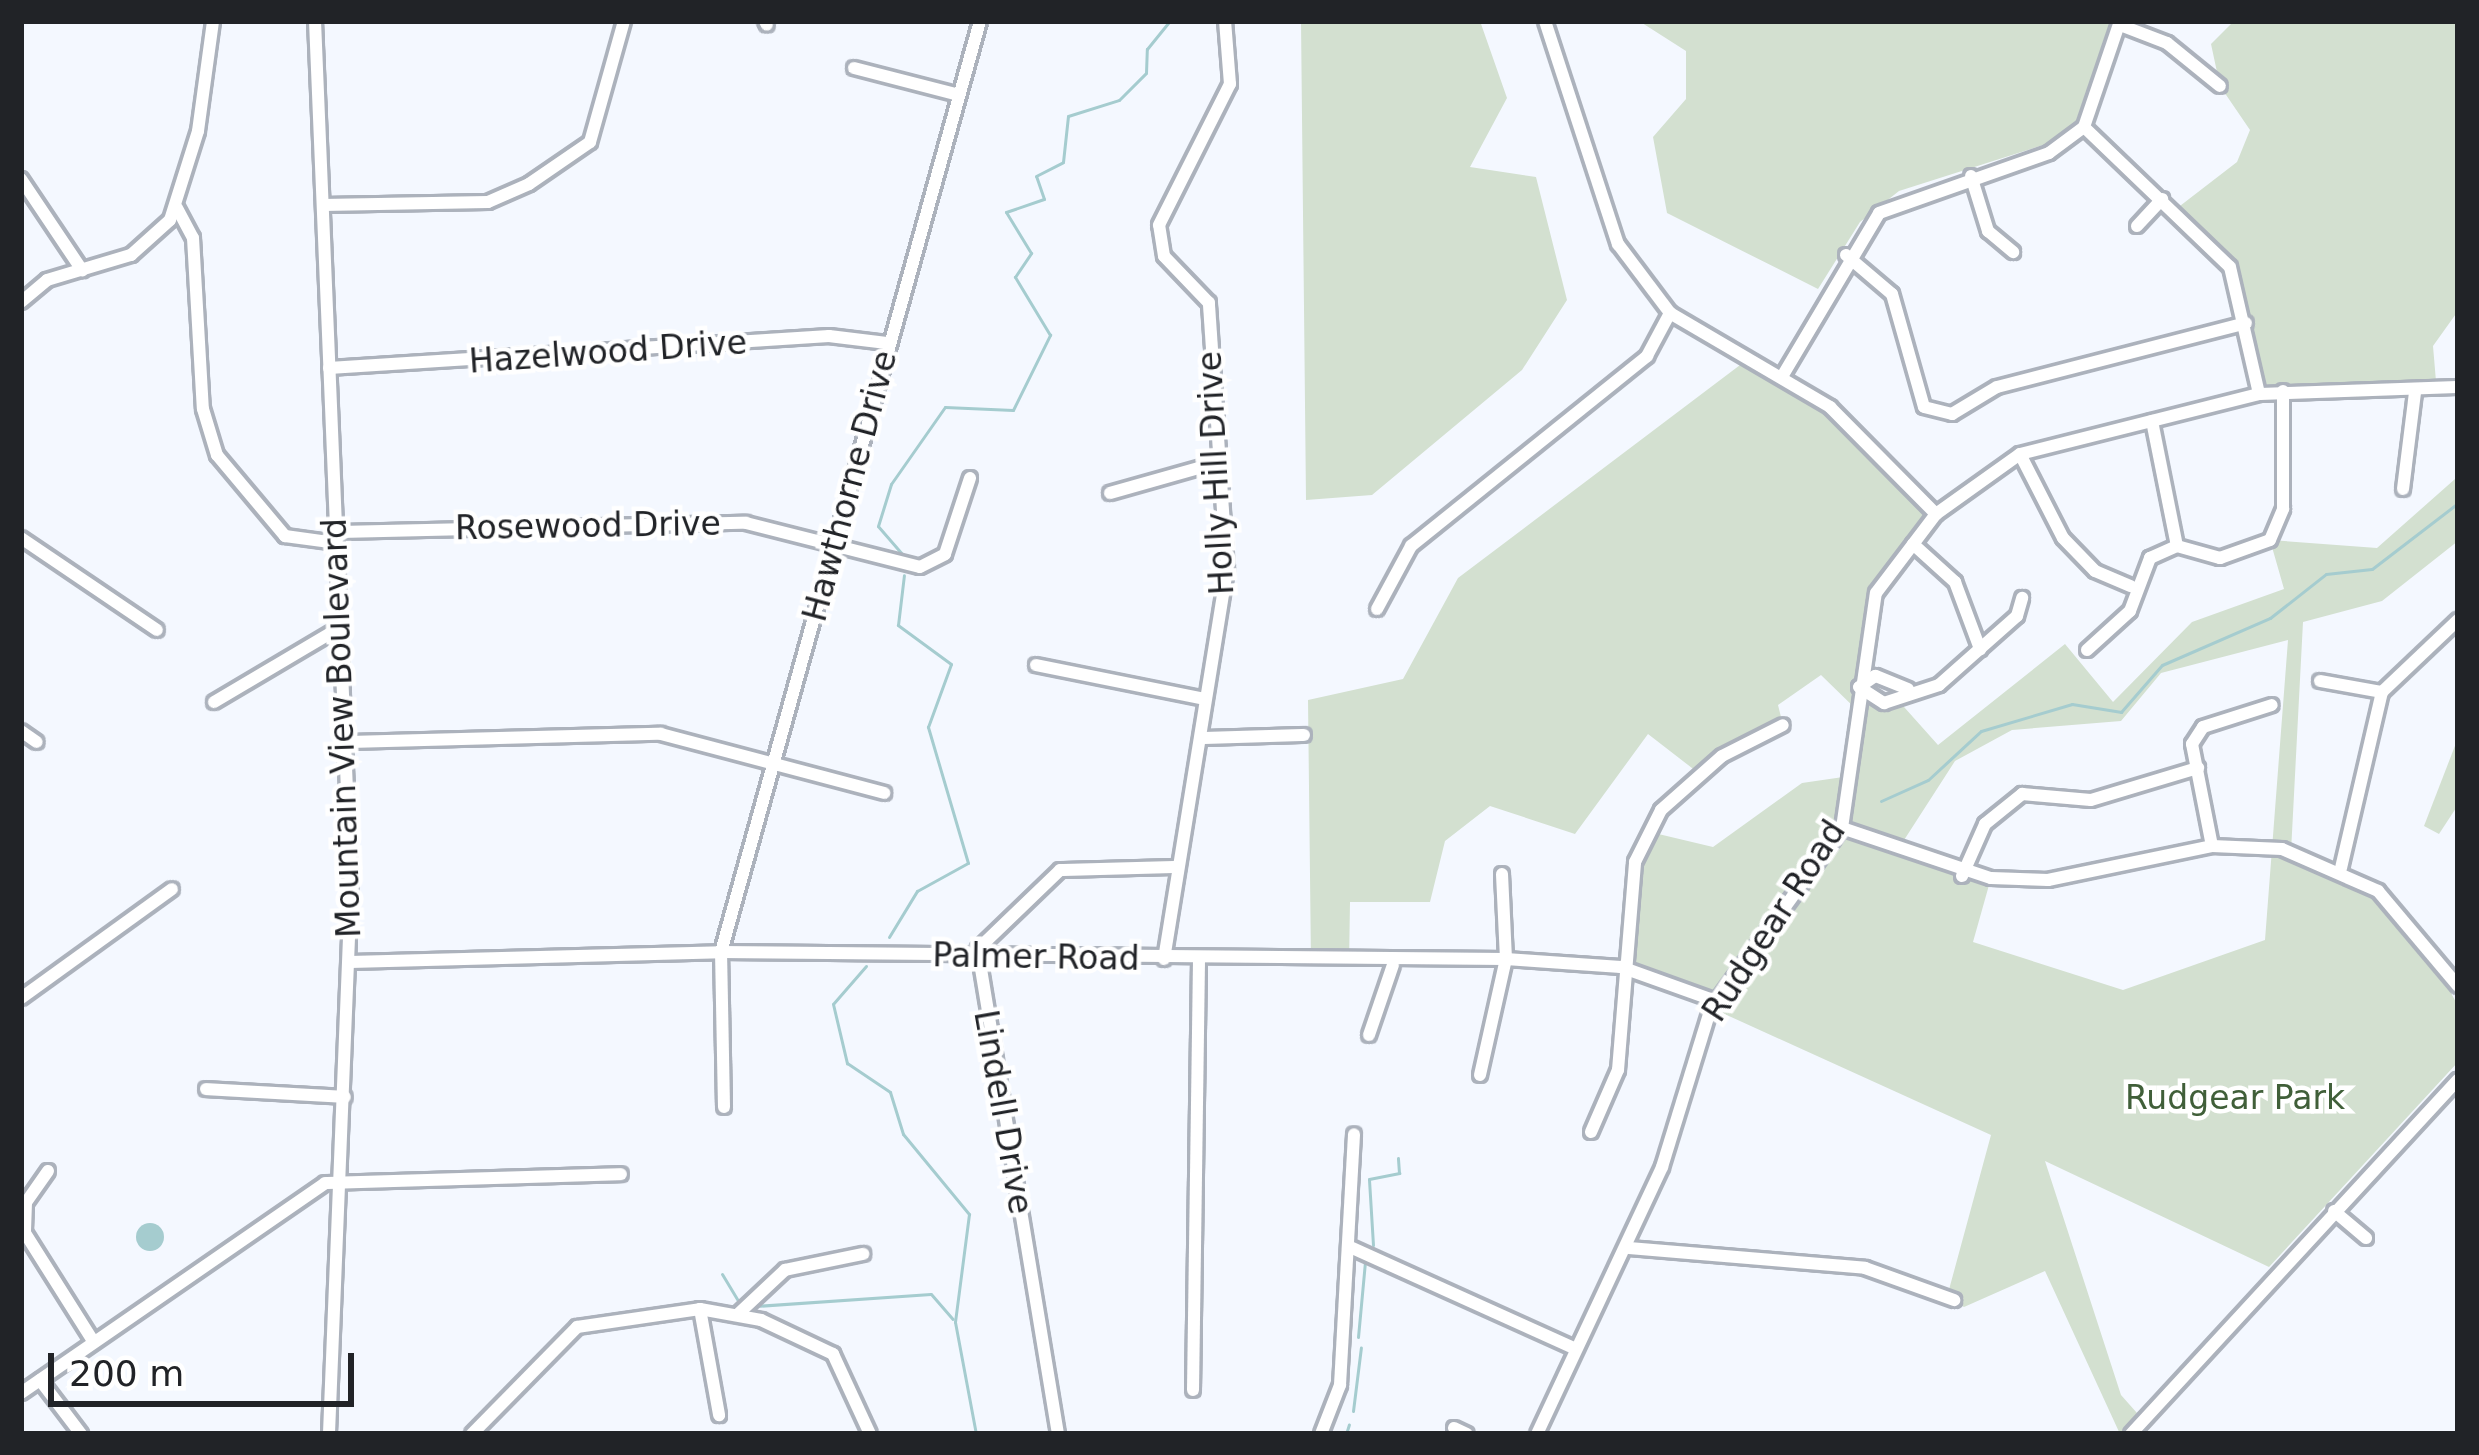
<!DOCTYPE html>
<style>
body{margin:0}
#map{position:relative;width:2479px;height:1455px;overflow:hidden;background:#f4f8ff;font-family:"DejaVu Sans",sans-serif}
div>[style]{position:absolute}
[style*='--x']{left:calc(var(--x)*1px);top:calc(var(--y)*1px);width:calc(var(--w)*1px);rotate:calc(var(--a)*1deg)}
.green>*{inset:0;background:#d3e0d0}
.water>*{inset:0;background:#a5cccf}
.round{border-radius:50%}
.stream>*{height:3px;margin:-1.5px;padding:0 1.5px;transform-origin:1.5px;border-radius:1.5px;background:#a5cccf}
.roads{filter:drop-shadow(3px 0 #acb2bc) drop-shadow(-3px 0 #acb2bc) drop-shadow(0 3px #acb2bc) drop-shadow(0 -3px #acb2bc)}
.minor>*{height:12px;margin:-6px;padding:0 6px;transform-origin:6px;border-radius:6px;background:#fff}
span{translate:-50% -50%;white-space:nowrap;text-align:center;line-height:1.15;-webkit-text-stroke:9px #fff;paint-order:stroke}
.street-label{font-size:33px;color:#212327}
.park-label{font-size:33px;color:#405f39}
.frame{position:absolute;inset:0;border:24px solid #212327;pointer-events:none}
.scale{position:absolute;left:48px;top:1353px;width:306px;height:54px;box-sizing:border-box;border:6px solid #212327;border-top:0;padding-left:15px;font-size:36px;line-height:42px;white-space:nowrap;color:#212327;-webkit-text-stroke:9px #fff;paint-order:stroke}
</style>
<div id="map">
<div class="green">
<div style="clip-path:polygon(1301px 21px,1480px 21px,1507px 98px,1470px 167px,1536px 177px,1567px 300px,1522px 370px,1372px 495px,1306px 500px)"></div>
<div style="clip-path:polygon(1639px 21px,2120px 21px,2120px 25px,2084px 127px,2049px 153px,2043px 145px,1899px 191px,1860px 222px,1818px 289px,1667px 213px,1653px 137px,1686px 99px,1686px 51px)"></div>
<div style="clip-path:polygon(2234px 21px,2458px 21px,2458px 311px,2433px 346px,2437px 393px,2259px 394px,2230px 267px,2176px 209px,2237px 162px,2250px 130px,2220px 86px,2211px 44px)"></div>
<div style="clip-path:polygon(evenodd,1748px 359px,1830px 407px,1936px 514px,1876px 593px,1859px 687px,1873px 700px,1896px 698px,1938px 745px,2065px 644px,2113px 702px,2192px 622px,2284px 589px,2270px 540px,2377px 548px,2455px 479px,2458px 455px,2458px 541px,2382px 601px,2303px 622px,2291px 852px,2411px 918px,2458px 1006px,2458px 1062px,2269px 1267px,2045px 1161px,2121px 1395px,2137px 1413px,2120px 1434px,2045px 1271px,1964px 1307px,1947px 1297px,1991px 1135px,1621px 967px,1650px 832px,1713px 847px,1802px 783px,1850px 776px,1860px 713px,1821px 675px,1778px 705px,1783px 725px,1701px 775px,1648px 734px,1575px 834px,1490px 806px,1445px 841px,1430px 902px,1350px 902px,1349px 965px,1311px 963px,1308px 700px,1403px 679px,1458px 578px,1748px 359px,2288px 640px,2265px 940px,2123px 990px,1973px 942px,1991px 878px,1897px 851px,1955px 761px,2012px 730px,2121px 721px,2161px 673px,2288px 640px)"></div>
<div style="clip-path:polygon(2458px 738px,2458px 805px,2439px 834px,2424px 826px)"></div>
</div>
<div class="water">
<div class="round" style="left:136px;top:1223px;width:28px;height:28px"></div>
</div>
<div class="stream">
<div style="--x:903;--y:555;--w:38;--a:-131"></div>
<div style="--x:878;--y:526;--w:44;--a:-72.8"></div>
<div style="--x:891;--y:484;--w:94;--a:-55"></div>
<div style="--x:945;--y:407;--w:68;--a:2.5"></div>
<div style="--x:1013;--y:410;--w:84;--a:-63.7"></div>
<div style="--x:1050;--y:335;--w:68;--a:-121.1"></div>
<div style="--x:1015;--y:277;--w:29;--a:-56"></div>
<div style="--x:1031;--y:253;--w:48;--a:-121.4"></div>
<div style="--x:1006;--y:212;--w:40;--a:-18.9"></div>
<div style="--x:1044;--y:199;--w:24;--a:-109"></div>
<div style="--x:1036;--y:176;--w:30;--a:-27"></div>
<div style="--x:1063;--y:162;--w:46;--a:-83.8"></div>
<div style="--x:1068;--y:116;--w:53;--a:-17.4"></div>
<div style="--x:1119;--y:100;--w:38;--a:-45"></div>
<div style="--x:1146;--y:73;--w:24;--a:-88"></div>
<div style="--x:1147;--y:49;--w:36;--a:-51"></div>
<div style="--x:1881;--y:801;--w:51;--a:-24.1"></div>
<div style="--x:1928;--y:780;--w:72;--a:-42.8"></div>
<div style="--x:1981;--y:731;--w:95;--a:-16.5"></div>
<div style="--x:2072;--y:704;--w:50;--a:9.3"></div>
<div style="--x:2121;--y:712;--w:62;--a:-48.9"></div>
<div style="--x:2162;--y:665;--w:118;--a:-23.5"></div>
<div style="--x:2270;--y:618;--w:71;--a:-38.2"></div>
<div style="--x:2326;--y:574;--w:46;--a:-6.2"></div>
<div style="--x:2372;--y:569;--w:108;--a:-37.5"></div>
<div style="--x:889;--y:937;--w:54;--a:-58.7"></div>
<div style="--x:917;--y:891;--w:58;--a:-28.8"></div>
<div style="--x:968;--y:863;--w:142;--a:-106.4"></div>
<div style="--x:928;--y:727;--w:67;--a:-69.9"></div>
<div style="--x:951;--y:664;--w:66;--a:-143.7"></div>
<div style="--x:898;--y:625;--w:50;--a:-83.2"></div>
<div style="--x:866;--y:966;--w:50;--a:131"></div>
<div style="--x:833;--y:1004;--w:61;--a:76.7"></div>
<div style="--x:847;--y:1063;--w:52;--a:34"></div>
<div style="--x:890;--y:1092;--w:44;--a:72.8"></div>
<div style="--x:903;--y:1134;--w:104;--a:50.5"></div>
<div style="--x:969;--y:1214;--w:109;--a:97.4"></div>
<div style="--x:955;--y:1322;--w:114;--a:79.4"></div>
<div style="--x:1373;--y:1245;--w:66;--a:-93.5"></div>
<div style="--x:1369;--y:1179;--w:31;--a:-11"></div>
<div style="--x:1399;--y:1173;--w:15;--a:-94"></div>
<div style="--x:722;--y:1274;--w:33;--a:59"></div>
<div style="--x:756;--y:1306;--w:175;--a:-3.9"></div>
<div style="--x:931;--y:1294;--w:33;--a:49"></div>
<div style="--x:1358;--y:1337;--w:75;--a:-84.7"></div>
<div style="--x:1353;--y:1411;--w:64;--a:-82.9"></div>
<div style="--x:1346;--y:1434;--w:10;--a:-73"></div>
</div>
<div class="roads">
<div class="minor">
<div style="--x:315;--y:21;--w:868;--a:87.62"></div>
<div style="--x:351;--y:888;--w:546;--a:92.31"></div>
<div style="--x:765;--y:21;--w:4;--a:63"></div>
<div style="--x:1545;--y:21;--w:235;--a:71.9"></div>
<div style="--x:1618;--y:244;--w:86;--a:53"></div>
<div style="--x:1670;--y:313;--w:186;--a:30.4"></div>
<div style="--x:1830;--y:407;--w:151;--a:45.3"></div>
<div style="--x:2120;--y:25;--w:50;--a:21"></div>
<div style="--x:2167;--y:43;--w:68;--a:39.1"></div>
<div style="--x:854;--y:68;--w:108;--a:14.4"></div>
<div style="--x:2084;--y:127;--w:202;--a:43.8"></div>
<div style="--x:2230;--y:267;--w:130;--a:77.1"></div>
<div style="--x:1971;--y:176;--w:58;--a:72.8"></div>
<div style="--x:1988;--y:231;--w:33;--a:40"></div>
<div style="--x:21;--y:179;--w:110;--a:56.2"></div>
<div style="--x:323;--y:205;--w:165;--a:-1"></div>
<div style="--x:488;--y:202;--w:45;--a:-23.7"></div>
<div style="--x:529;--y:184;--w:74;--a:-34.5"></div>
<div style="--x:590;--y:142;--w:126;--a:-74.3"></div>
<div style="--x:177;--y:208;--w:34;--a:62"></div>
<div style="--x:193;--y:238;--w:171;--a:86.7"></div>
<div style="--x:203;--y:409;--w:48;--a:73.1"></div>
<div style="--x:217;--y:455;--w:106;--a:50"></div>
<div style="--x:285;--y:536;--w:51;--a:7.8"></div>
<div style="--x:2137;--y:226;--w:37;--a:-47"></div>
<div style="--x:1846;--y:255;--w:60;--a:40.3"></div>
<div style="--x:1892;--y:294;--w:117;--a:74.2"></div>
<div style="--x:1924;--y:407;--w:29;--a:14"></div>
<div style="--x:1952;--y:414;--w:52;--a:-31"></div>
<div style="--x:1997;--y:387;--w:257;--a:-14.4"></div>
<div style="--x:21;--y:302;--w:34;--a:-40"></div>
<div style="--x:47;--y:280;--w:88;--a:-16.6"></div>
<div style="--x:131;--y:255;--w:52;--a:-41.9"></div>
<div style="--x:170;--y:220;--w:93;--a:-72.5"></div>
<div style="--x:198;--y:131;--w:111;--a:-82.2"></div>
<div style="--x:329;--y:368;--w:501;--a:-3.66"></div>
<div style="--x:829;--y:336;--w:58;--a:6.9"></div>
<div style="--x:1783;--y:375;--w:188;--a:-59.3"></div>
<div style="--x:1879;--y:213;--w:180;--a:-19.4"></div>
<div style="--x:2049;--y:153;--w:44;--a:-36.6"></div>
<div style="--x:2084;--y:127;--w:112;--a:-71.2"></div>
<div style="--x:2152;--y:421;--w:127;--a:78.7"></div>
<div style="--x:2020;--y:454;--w:94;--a:62.9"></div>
<div style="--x:2063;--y:538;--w:46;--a:45.9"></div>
<div style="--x:2095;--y:571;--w:39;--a:23"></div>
<div style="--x:2403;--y:489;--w:98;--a:-82.9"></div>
<div style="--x:1110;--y:493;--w:110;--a:-15.8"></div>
<div style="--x:335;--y:532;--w:411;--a:-1.3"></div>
<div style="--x:746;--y:523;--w:179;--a:14.2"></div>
<div style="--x:920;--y:567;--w:28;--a:-27"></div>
<div style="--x:945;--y:554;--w:80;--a:-71.8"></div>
<div style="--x:21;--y:538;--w:164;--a:34.1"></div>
<div style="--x:1913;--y:544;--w:57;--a:42.1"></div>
<div style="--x:1955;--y:582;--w:72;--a:69.5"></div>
<div style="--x:1377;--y:609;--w:72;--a:-61.6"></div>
<div style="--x:1411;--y:546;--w:303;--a:-38.8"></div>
<div style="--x:1647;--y:356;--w:49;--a:-61.9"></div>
<div style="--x:2087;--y:650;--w:58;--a:-42.2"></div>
<div style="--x:2130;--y:611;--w:57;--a:-69.3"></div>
<div style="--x:2150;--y:558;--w:30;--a:-24"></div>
<div style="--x:2177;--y:546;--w:45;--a:15.6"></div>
<div style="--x:2220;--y:558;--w:53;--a:-19.8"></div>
<div style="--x:2270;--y:540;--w:34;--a:-67"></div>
<div style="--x:2283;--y:509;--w:118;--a:-90"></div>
<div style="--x:1036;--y:665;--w:172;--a:11.4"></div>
<div style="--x:2320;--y:681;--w:63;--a:10.1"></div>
<div style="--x:1908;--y:689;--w:35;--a:-158"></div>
<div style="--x:1875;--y:676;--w:19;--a:145"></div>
<div style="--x:1859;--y:687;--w:30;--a:33"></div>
<div style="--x:1884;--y:703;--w:58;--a:-18.1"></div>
<div style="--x:1939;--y:685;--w:104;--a:-41.5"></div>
<div style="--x:2017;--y:616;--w:19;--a:-74"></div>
<div style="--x:214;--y:702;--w:145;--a:-30.6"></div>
<div style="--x:21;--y:731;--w:19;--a:35"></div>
<div style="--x:1202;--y:738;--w:102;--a:-1.7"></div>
<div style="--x:346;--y:742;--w:315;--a:-1.5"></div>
<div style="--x:661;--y:734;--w:231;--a:14.8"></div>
<div style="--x:1842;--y:828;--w:157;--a:18.6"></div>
<div style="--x:1991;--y:878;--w:57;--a:2"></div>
<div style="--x:2048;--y:880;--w:167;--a:-11.7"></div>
<div style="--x:2212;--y:846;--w:70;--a:2.5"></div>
<div style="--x:2282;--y:849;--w:105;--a:23.6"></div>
<div style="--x:2378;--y:891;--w:124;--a:49.9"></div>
<div style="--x:2212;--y:846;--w:104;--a:-101.1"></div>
<div style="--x:2192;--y:744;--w:20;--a:-57"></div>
<div style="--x:2203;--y:727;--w:72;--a:-17.7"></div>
<div style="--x:2341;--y:868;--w:181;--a:-76.9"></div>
<div style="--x:2382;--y:692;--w:105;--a:-43.5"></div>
<div style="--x:1962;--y:876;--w:57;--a:-66.1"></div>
<div style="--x:1985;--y:824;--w:48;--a:-39"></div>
<div style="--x:2022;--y:794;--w:69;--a:5"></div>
<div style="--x:2091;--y:800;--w:112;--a:-16.7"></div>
<div style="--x:1164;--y:959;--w:395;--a:-80.8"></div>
<div style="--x:1227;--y:569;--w:267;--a:-93.9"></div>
<div style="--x:1209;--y:303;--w:65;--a:-133.8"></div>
<div style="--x:1164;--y:256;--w:31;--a:-99"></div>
<div style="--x:1159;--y:225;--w:158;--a:-63.3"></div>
<div style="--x:1230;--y:84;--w:63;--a:-94.5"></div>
<div style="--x:350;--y:962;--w:371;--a:-1.5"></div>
<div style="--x:721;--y:952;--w:785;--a:0.51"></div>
<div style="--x:1506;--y:959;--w:115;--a:4"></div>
<div style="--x:1621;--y:967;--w:101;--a:19.7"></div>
<div style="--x:21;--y:998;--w:186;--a:-35.8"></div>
<div style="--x:1369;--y:1035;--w:74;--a:-71.1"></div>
<div style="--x:1480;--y:1075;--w:119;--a:-77.4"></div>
<div style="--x:1506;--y:959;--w:85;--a:-92.7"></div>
<div style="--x:206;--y:1089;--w:139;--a:3.3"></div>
<div style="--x:724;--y:1107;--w:155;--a:-91.1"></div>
<div style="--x:721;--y:952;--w:966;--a:-74.45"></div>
<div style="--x:1591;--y:1132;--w:68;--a:-66.5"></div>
<div style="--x:1618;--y:1070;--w:209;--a:-85.3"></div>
<div style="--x:1635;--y:862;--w:58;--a:-63.4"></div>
<div style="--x:1661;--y:810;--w:81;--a:-41.5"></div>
<div style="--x:1722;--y:756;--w:68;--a:-26.9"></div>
<div style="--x:48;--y:1171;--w:38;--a:125"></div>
<div style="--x:26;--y:1202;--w:31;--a:92"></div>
<div style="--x:25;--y:1233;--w:128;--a:57.8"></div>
<div style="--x:2334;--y:1211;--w:42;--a:40.2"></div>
<div style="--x:1350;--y:1247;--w:248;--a:24.3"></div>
<div style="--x:1629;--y:1248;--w:237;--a:4.8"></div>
<div style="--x:1865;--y:1268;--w:95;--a:19.8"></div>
<div style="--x:700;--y:1309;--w:108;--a:79.8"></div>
<div style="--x:737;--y:1315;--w:66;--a:-43.2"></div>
<div style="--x:785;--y:1270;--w:80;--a:-11.6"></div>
<div style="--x:40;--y:1380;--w:68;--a:52.8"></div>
<div style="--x:1193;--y:1390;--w:430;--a:-89.2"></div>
<div style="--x:21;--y:1393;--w:369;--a:-34.6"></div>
<div style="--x:325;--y:1183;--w:296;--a:-1.7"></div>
<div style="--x:1454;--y:1428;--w:14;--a:25"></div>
<div style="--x:472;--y:1434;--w:150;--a:-45.5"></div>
<div style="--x:577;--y:1327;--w:124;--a:-8.3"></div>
<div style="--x:700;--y:1309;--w:62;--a:10.2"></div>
<div style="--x:761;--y:1320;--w:80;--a:25.3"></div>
<div style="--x:833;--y:1354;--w:88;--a:65.2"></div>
<div style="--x:1058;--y:1434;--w:492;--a:-99.4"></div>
<div style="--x:978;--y:949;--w:114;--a:-43.9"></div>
<div style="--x:1060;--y:870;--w:117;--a:-1.5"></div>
<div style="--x:1321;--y:1434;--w:53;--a:-68.8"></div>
<div style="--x:1340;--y:1385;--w:251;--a:-86.8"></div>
<div style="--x:1537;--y:1434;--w:295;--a:-64.9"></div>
<div style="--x:1662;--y:1167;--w:163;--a:-72.9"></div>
<div style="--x:1710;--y:1011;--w:226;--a:-54.2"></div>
<div style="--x:1842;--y:828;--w:237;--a:-81.8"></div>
<div style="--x:1876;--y:593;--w:99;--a:-52.8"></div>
<div style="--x:1936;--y:514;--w:103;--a:-35.5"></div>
<div style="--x:2020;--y:454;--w:246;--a:-14.1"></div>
<div style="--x:2259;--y:394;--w:199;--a:-2"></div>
<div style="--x:2131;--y:1434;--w:482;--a:-47.3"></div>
</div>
</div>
<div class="street-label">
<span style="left:608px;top:352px;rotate:-4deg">Hazelwood Drive</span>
<span style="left:1216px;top:473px;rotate:-93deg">Holly Hill Drive</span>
<span style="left:850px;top:486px;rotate:-75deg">Hawthorne Drive</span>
<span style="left:588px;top:526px;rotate:-1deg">Rosewood Drive</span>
<span style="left:342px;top:728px;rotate:-92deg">Mountain View Boulevard</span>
<span style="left:1774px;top:921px;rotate:-57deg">Rudgear Road</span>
<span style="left:1036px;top:957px;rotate:1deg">Palmer Road</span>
<span style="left:1003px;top:1112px;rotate:80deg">Lindell Drive</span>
</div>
<div class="park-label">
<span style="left:2235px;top:1098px">Rudgear Park</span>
</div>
<div class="frame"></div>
<div class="scale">200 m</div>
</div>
